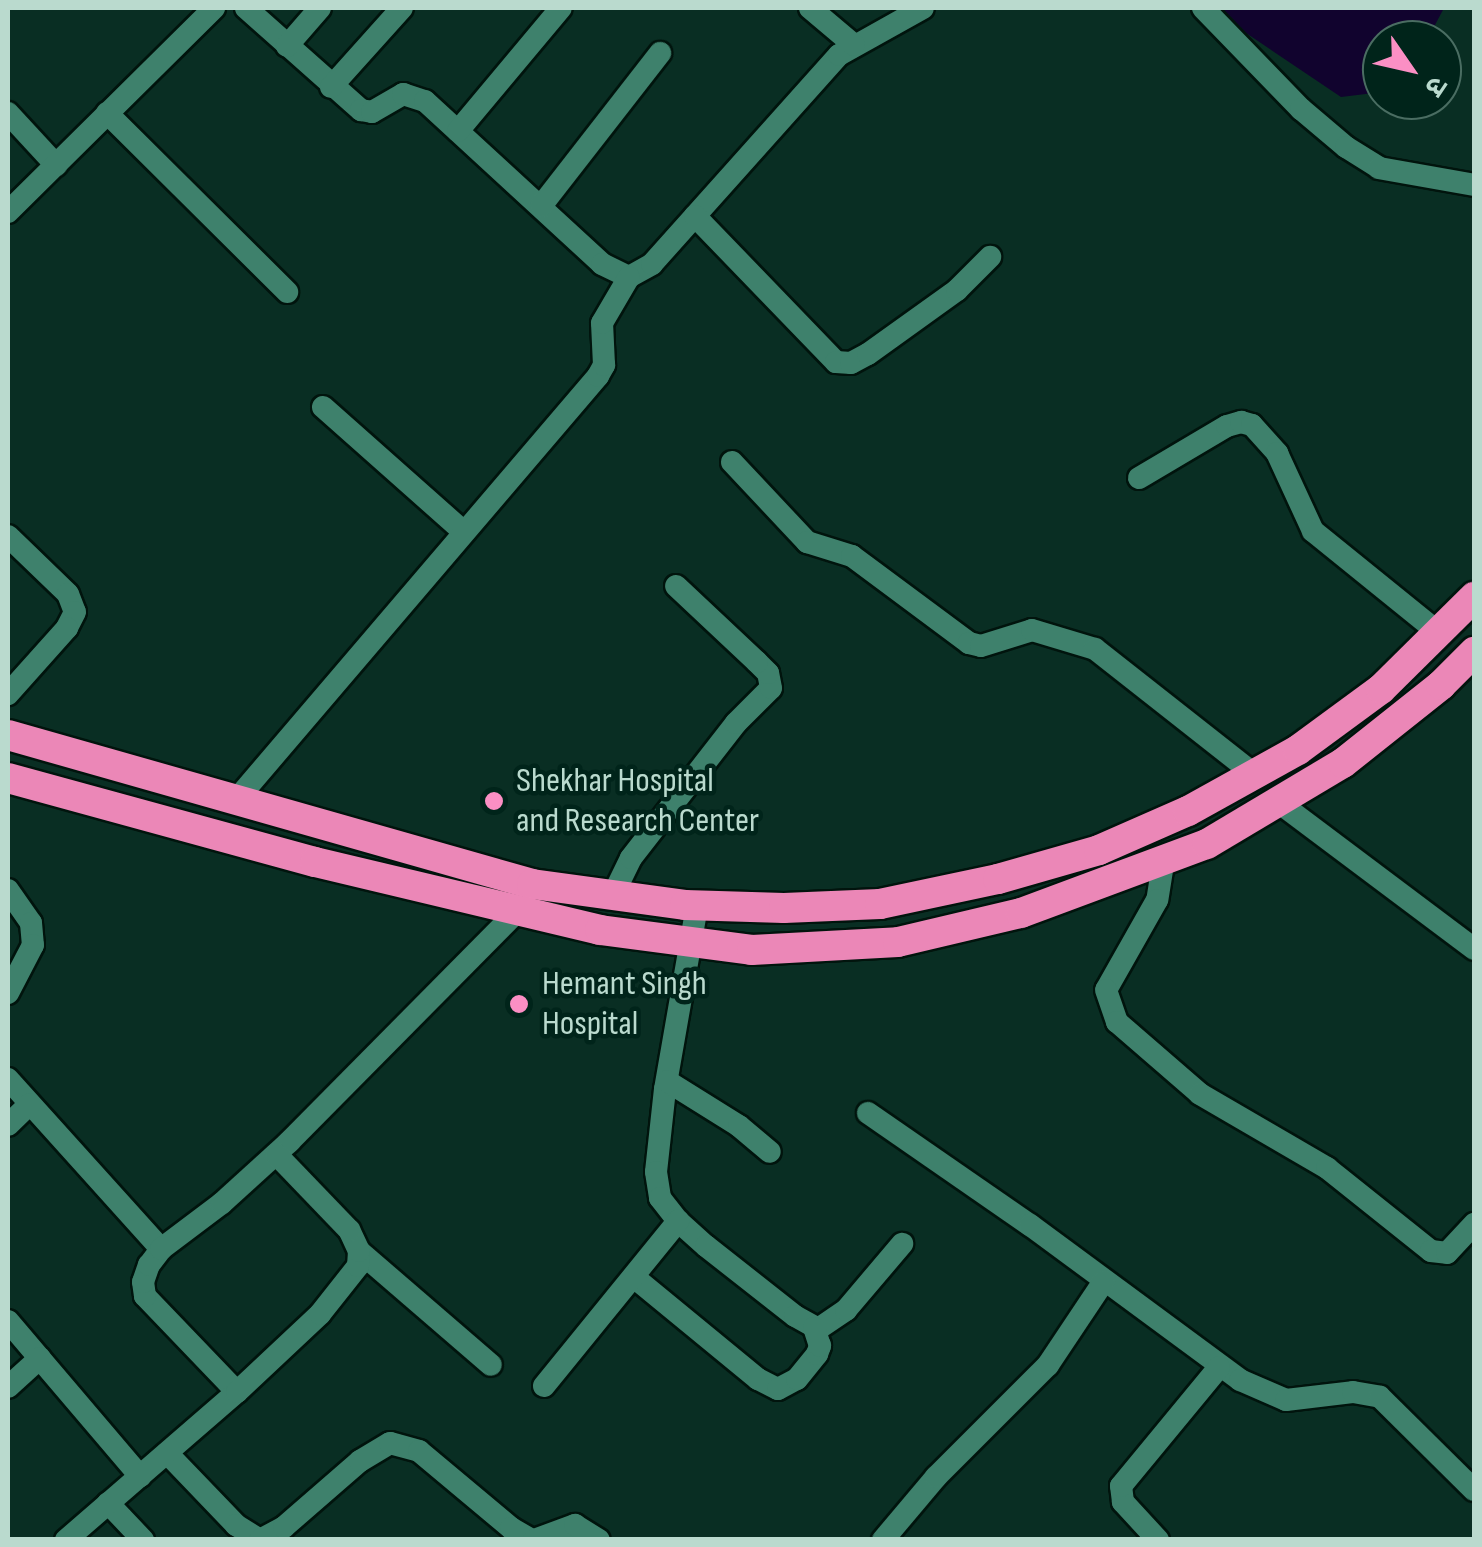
<!DOCTYPE html>
<meta charset="utf-8">
<style>
body{margin:0}
#map{position:relative;width:1482px;height:1547px;overflow:hidden;background:#092e23;font-family:"Sofia Sans Condensed","Noto Sans Devanagari",sans-serif}
div>[style]{position:absolute}
[style*='--x']{left:calc(var(--x)*1px);top:calc(var(--y)*1px);width:calc(var(--w)*1px);rotate:calc(var(--a)*1deg)}
.water>*{inset:0;background:#11032e}
.roads{filter:drop-shadow(2px 0 #01140d) drop-shadow(-2px 0 #01140d) drop-shadow(0 2px #01140d) drop-shadow(0 -2px #01140d)}
.street>*{height:22px;margin:-11px;padding:0 11px;transform-origin:11px;border-radius:11px;background:#3e816c}
.highway>*{height:30px;margin:-15px;padding:0 15px;transform-origin:15px;border-radius:15px;background:#eb87b7}
.dots>*{width:28px;height:28px;translate:-50% -50%;box-sizing:border-box;border:5px solid #00241a;border-radius:50%}
span{translate:-50% -50%;white-space:nowrap;text-align:center;line-height:1.15;-webkit-text-stroke:9px #00241a;paint-order:stroke}
.poi-label{font-size:35px;color:#badace}
.left{translate:0 -50%;text-align:left}
.frame{position:absolute;inset:0;border:10px solid #badace;pointer-events:none}
.north{position:absolute;left:1362px;top:20px;width:100px;height:100px;box-sizing:border-box;background:#00241a;border:2px solid #4a6d62;border-radius:50%;rotate:124deg;font-size:28px;font-weight:700;line-height:40px;text-align:center;color:#badace}
.north::after{content:'';display:block;margin:auto;width:35px;height:45px;background:#fb8fc4;clip-path:polygon(50% 0,100% 100%,50% 72%,0 100%)}
</style>
<div id="map">
<div class="water">
<div style="clip-path:polygon(1209px 8px,1444px 8px,1427px 40px,1382px 40px,1382px 92px,1341px 97px)"></div>
</div>
<div class="roads">
<div class="street">
<div style="--x:246;--y:8;--w:154;--a:41.6"></div>
<div style="--x:361;--y:110;--w:11;--a:10"></div>
<div style="--x:372;--y:112;--w:36;--a:-30"></div>
<div style="--x:403;--y:94;--w:23;--a:18"></div>
<div style="--x:425;--y:101;--w:241;--a:42.6"></div>
<div style="--x:602;--y:264;--w:30;--a:26"></div>
<div style="--x:629;--y:277;--w:26;--a:-29"></div>
<div style="--x:652;--y:264;--w:280;--a:-48.2"></div>
<div style="--x:839;--y:55;--w:96;--a:-29.2"></div>
<div style="--x:810;--y:8;--w:57;--a:40.1"></div>
<div style="--x:1203;--y:8;--w:141;--a:45.9"></div>
<div style="--x:1301;--y:109;--w:59;--a:40.2"></div>
<div style="--x:1346;--y:147;--w:39;--a:32"></div>
<div style="--x:1379;--y:168;--w:97;--a:10.1"></div>
<div style="--x:287;--y:46;--w:50;--a:-49"></div>
<div style="--x:331;--y:87;--w:106;--a:-48.1"></div>
<div style="--x:8;--y:113;--w:71;--a:47.3"></div>
<div style="--x:107;--y:113;--w:254;--a:44.8"></div>
<div style="--x:458;--y:131;--w:160;--a:-50.1"></div>
<div style="--x:541;--y:206;--w:194;--a:-52.1"></div>
<div style="--x:8;--y:212;--w:290;--a:-44.7"></div>
<div style="--x:695;--y:216;--w:203;--a:46"></div>
<div style="--x:836;--y:362;--w:15;--a:4"></div>
<div style="--x:851;--y:363;--w:19;--a:-28"></div>
<div style="--x:868;--y:354;--w:110;--a:-35.7"></div>
<div style="--x:957;--y:290;--w:47;--a:-45"></div>
<div style="--x:323;--y:407;--w:188;--a:41.6"></div>
<div style="--x:732;--y:462;--w:110;--a:46.8"></div>
<div style="--x:807;--y:542;--w:47;--a:17.3"></div>
<div style="--x:852;--y:556;--w:146;--a:36.6"></div>
<div style="--x:969;--y:643;--w:12;--a:14"></div>
<div style="--x:981;--y:646;--w:53;--a:-17.4"></div>
<div style="--x:1032;--y:630;--w:66;--a:16.8"></div>
<div style="--x:1095;--y:649;--w:204;--a:38.2"></div>
<div style="--x:1139;--y:478;--w:102;--a:-30.6"></div>
<div style="--x:1227;--y:426;--w:15;--a:-16"></div>
<div style="--x:1241;--y:422;--w:11;--a:15"></div>
<div style="--x:1252;--y:425;--w:38;--a:48"></div>
<div style="--x:1277;--y:453;--w:86;--a:65.2"></div>
<div style="--x:1313;--y:531;--w:164;--a:39"></div>
<div style="--x:8;--y:536;--w:83;--a:44"></div>
<div style="--x:68;--y:594;--w:19;--a:69"></div>
<div style="--x:75;--y:612;--w:18;--a:117"></div>
<div style="--x:67;--y:628;--w:89;--a:131.8"></div>
<div style="--x:237;--y:799;--w:556;--a:-49.52"></div>
<div style="--x:598;--y:376;--w:13;--a:-61"></div>
<div style="--x:604;--y:365;--w:42;--a:-92.7"></div>
<div style="--x:602;--y:323;--w:53;--a:-59.6"></div>
<div style="--x:1281;--y:804;--w:241;--a:36.9"></div>
<div style="--x:1163;--y:864;--w:36;--a:99"></div>
<div style="--x:1157;--y:900;--w:103;--a:119.5"></div>
<div style="--x:1106;--y:990;--w:34;--a:71"></div>
<div style="--x:1117;--y:1022;--w:110;--a:40.9"></div>
<div style="--x:1200;--y:1094;--w:147;--a:30.2"></div>
<div style="--x:1327;--y:1168;--w:133;--a:38.6"></div>
<div style="--x:1431;--y:1251;--w:16;--a:7"></div>
<div style="--x:1447;--y:1253;--w:40;--a:-47"></div>
<div style="--x:8;--y:890;--w:40;--a:55.1"></div>
<div style="--x:31;--y:923;--w:22;--a:85"></div>
<div style="--x:33;--y:945;--w:54;--a:117.5"></div>
<div style="--x:612;--y:897;--w:43;--a:-64"></div>
<div style="--x:631;--y:858;--w:171;--a:-52.1"></div>
<div style="--x:736;--y:723;--w:49;--a:-45"></div>
<div style="--x:771;--y:688;--w:15;--a:-101"></div>
<div style="--x:768;--y:673;--w:16;--a:-135"></div>
<div style="--x:757;--y:662;--w:111;--a:-136.8"></div>
<div style="--x:697;--y:906;--w:186;--a:99.9"></div>
<div style="--x:665;--y:1089;--w:83;--a:96.2"></div>
<div style="--x:656;--y:1172;--w:26;--a:81"></div>
<div style="--x:660;--y:1198;--w:29;--a:52"></div>
<div style="--x:678;--y:1221;--w:38;--a:42"></div>
<div style="--x:706;--y:1246;--w:113;--a:38.2"></div>
<div style="--x:795;--y:1316;--w:26;--a:29"></div>
<div style="--x:818;--y:1329;--w:34;--a:-34"></div>
<div style="--x:846;--y:1310;--w:87;--a:-49.7"></div>
<div style="--x:8;--y:1079;--w:229;--a:48"></div>
<div style="--x:667;--y:1081;--w:85;--a:32"></div>
<div style="--x:739;--y:1126;--w:40;--a:40"></div>
<div style="--x:868;--y:1113;--w:197;--a:34.7"></div>
<div style="--x:1030;--y:1225;--w:261;--a:36.4"></div>
<div style="--x:1240;--y:1380;--w:50;--a:23.5"></div>
<div style="--x:1286;--y:1400;--w:67;--a:-6.8"></div>
<div style="--x:1353;--y:1392;--w:27;--a:10"></div>
<div style="--x:1380;--y:1397;--w:132;--a:44.7"></div>
<div style="--x:8;--y:1125;--w:30;--a:-44"></div>
<div style="--x:359;--y:1251;--w:174;--a:40.8"></div>
<div style="--x:635;--y:1278;--w:159;--a:39.4"></div>
<div style="--x:758;--y:1379;--w:22;--a:27"></div>
<div style="--x:778;--y:1389;--w:21;--a:-28"></div>
<div style="--x:797;--y:1379;--w:32;--a:-51"></div>
<div style="--x:817;--y:1354;--w:9;--a:-69"></div>
<div style="--x:820;--y:1346;--w:19;--a:-108"></div>
<div style="--x:8;--y:1321;--w:204;--a:49.6"></div>
<div style="--x:544;--y:1386;--w:213;--a:-50.9"></div>
<div style="--x:8;--y:1387;--w:43;--a:-42.2"></div>
<div style="--x:237;--y:1392;--w:133;--a:-133.8"></div>
<div style="--x:145;--y:1296;--w:14;--a:-98"></div>
<div style="--x:143;--y:1282;--w:18;--a:-71"></div>
<div style="--x:149;--y:1265;--w:20;--a:-53"></div>
<div style="--x:161;--y:1249;--w:76;--a:-37"></div>
<div style="--x:222;--y:1203;--w:91;--a:-42.3"></div>
<div style="--x:289;--y:1142;--w:322;--a:-45.3"></div>
<div style="--x:167;--y:1453;--w:100;--a:46.2"></div>
<div style="--x:236;--y:1525;--w:28;--a:32"></div>
<div style="--x:108;--y:1503;--w:51;--a:46.6"></div>
<div style="--x:66;--y:1540;--w:226;--a:-40.9"></div>
<div style="--x:237;--y:1392;--w:114;--a:-43.2"></div>
<div style="--x:320;--y:1314;--w:61;--a:-51.6"></div>
<div style="--x:358;--y:1266;--w:15;--a:-86"></div>
<div style="--x:359;--y:1251;--w:23;--a:-115"></div>
<div style="--x:349;--y:1230;--w:105;--a:-133.8"></div>
<div style="--x:260;--y:1540;--w:27;--a:-28"></div>
<div style="--x:284;--y:1527;--w:101;--a:-41"></div>
<div style="--x:360;--y:1461;--w:35;--a:-31"></div>
<div style="--x:390;--y:1443;--w:30;--a:15"></div>
<div style="--x:419;--y:1451;--w:120;--a:39.9"></div>
<div style="--x:511;--y:1528;--w:24;--a:30"></div>
<div style="--x:534;--y:1540;--w:44;--a:-20.1"></div>
<div style="--x:575;--y:1525;--w:28;--a:32"></div>
<div style="--x:883;--y:1540;--w:82;--a:-49.9"></div>
<div style="--x:936;--y:1477;--w:158;--a:-45"></div>
<div style="--x:1048;--y:1365;--w:101;--a:-56.3"></div>
<div style="--x:1158;--y:1540;--w:52;--a:-132.6"></div>
<div style="--x:1123;--y:1502;--w:16;--a:-97"></div>
<div style="--x:1121;--y:1486;--w:154;--a:-50.5"></div>
</div>
<div class="highway">
<div style="--x:8;--y:735;--w:545;--a:15.87"></div>
<div style="--x:532;--y:884;--w:154;--a:7.8"></div>
<div style="--x:685;--y:905;--w:99;--a:1.7"></div>
<div style="--x:784;--y:908;--w:96;--a:-2.4"></div>
<div style="--x:880;--y:904;--w:121;--a:-12"></div>
<div style="--x:998;--y:879;--w:105;--a:-16"></div>
<div style="--x:1099;--y:850;--w:97;--a:-23.7"></div>
<div style="--x:1188;--y:811;--w:126;--a:-29"></div>
<div style="--x:1298;--y:750;--w:103;--a:-36.3"></div>
<div style="--x:1381;--y:689;--w:131;--a:-44.7"></div>
<div style="--x:8;--y:778;--w:318;--a:15.3"></div>
<div style="--x:315;--y:862;--w:293;--a:13.4"></div>
<div style="--x:600;--y:930;--w:153;--a:7.5"></div>
<div style="--x:752;--y:950;--w:146;--a:-3.1"></div>
<div style="--x:898;--y:942;--w:126;--a:-13.3"></div>
<div style="--x:1021;--y:913;--w:198;--a:-20.4"></div>
<div style="--x:1207;--y:844;--w:158;--a:-30.8"></div>
<div style="--x:1343;--y:763;--w:125;--a:-38.5"></div>
<div style="--x:1441;--y:685;--w:47;--a:-45"></div>
</div>
</div>
<div class="dots">
<div style="left:494px;top:801px;background:#fb8fc4"></div>
<div style="left:519px;top:1004px;background:#fb8fc4"></div>
</div>
<div class="poi-label">
<span class="left" style="left:516px;top:801px">Shekhar Hospital<br>and Research Center</span>
<span class="left" style="left:542px;top:1004px">Hemant Singh<br>Hospital</span>
</div>
<div class="frame"></div>
<div class="north">उ</div>
</div>
